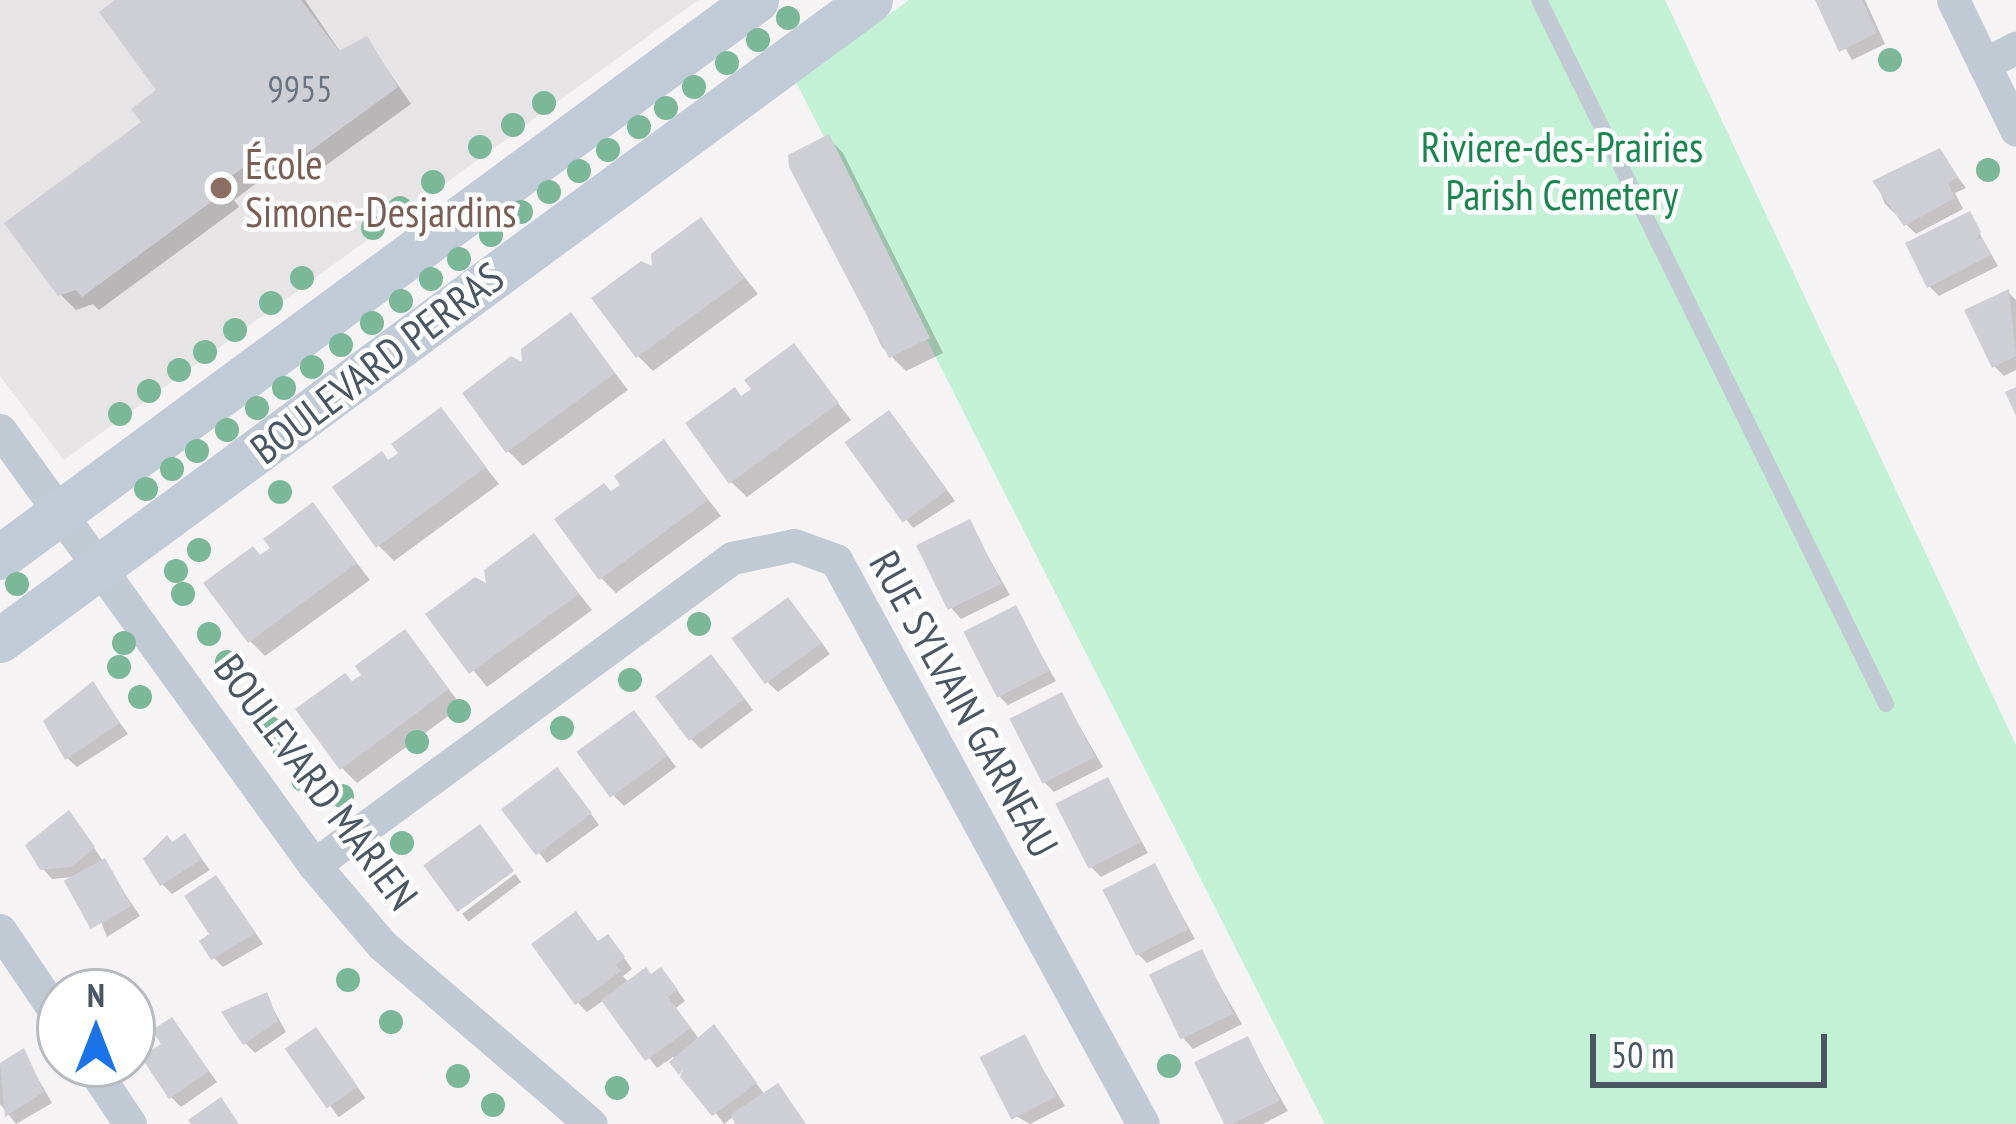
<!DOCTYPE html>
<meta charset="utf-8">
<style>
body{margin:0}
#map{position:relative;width:2016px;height:1124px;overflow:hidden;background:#f5f3f3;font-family:"PT Sans Narrow",sans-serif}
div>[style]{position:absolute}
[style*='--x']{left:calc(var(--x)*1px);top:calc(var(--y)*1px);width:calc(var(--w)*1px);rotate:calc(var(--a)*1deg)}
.education>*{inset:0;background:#e6e4e5}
.green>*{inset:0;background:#c3f1d5}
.shadow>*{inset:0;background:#0003;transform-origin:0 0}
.building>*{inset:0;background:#cdcfd5;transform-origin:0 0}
.lane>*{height:16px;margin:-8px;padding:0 8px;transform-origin:8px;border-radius:8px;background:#c1cad2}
.street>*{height:33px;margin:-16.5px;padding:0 16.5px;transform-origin:16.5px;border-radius:16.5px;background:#c1cad2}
.secondary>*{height:45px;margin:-22.5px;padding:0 22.5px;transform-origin:22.5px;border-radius:22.5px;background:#c1cbd6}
.trees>*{width:24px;height:24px;margin:-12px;border-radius:50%;background:#7bb799}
.dots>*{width:33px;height:33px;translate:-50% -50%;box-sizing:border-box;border:6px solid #fff;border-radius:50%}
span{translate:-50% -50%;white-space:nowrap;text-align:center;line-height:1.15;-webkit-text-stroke:9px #fff;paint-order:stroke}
.number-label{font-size:36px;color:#6b747e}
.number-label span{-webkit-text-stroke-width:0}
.park-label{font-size:42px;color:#17864f}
.education-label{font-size:42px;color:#785e54}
.left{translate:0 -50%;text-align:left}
.street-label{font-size:42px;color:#4a5661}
.north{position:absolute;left:36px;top:968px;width:120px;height:120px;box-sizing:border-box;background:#fff;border:3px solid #b7bbc0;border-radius:50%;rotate:0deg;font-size:33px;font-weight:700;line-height:48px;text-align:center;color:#4a5661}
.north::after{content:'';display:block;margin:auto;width:42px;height:54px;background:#1a73e8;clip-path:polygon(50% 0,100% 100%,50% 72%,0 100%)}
.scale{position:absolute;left:1590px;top:1034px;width:237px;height:54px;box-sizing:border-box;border:6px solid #4a5661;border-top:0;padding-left:15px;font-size:36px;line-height:42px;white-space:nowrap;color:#4a5661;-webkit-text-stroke:9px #fff;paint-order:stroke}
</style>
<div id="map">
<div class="education">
<div style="clip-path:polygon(0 0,698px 0,64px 460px,0 376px)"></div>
</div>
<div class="green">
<div style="clip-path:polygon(909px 0,1665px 0,2016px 745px,2016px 1124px,1325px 1124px,796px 82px)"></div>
</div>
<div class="shadow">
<div style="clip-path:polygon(120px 0,305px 0,341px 53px,367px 40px,411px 104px,300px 184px,279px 166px,234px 200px,239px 207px,99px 310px,93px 304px,76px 310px,60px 294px,161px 91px)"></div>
<div style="clip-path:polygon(1819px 0,1865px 0,1885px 44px,1852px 60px)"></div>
<div style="clip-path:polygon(828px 138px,843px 153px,943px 353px,906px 371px,882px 347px,792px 156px)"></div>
<div style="clip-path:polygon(1939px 152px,1966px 188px,1955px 193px,1963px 209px,1916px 234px,1885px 204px,1876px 182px)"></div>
<div style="clip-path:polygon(1969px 215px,1998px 266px,1939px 296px,1930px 287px)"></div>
<div style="clip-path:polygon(700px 221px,758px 294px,653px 371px,638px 356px,656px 272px)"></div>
<div style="clip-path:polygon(2008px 292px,2016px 300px,2016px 370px,2004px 376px,1994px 366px)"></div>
<div style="clip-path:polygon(571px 316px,628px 390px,523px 466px,508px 451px,526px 367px)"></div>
<div style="clip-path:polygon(794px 347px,851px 420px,747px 497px,731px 482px,742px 399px)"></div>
<div style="clip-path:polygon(441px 411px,499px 484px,394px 561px,379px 546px,389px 462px)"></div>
<div style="clip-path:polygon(899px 424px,955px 501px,913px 528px,851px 446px)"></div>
<div style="clip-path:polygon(664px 443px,721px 516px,616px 593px,601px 578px,612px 494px)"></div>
<div style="clip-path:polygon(313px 506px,370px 580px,265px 656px,250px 641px,261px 558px)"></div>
<div style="clip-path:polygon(969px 523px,1010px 595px,961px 619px,952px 609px)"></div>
<div style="clip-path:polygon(534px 537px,592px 610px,487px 687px,429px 615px,490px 588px)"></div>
<div style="clip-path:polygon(1015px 609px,1056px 681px,1008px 705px,998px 695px)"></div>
<div style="clip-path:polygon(798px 611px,830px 654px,778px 692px,768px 683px)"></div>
<div style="clip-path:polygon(404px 633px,462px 706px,357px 783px,342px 768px,353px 684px)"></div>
<div style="clip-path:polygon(721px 667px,753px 710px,701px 749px,691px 739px)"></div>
<div style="clip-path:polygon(93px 686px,128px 734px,77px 767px,67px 758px)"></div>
<div style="clip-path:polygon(1062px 696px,1103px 767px,1054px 792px,1044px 782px)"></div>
<div style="clip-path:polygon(644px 724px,676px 767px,624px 806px,614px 796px)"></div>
<div style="clip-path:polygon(567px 781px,599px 825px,547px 863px,506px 810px)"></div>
<div style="clip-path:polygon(1108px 781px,1148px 853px,1101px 877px,1091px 867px)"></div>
<div style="clip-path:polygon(78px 824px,140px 916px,107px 937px,83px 876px,52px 879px,42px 868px)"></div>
<div style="clip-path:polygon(185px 837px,210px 870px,172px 894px,162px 884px,172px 845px)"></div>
<div style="clip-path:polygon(1155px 867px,1195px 939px,1147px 963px,1137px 953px)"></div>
<div style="left:515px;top:874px;width:10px;height:66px;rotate:53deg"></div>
<div style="clip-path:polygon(225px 889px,263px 944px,223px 967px,214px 958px,214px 935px)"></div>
<div style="clip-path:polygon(600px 944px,617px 948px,632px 969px,623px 976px,629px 983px,670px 980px,685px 1001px,676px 1008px,699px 1039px,723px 1038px,765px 1095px,777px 1086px,806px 1124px,741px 1124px,735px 1115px,724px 1124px,673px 1057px,657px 1068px,604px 1000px,587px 1012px,578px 1003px)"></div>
<div style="clip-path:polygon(1201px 953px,1242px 1024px,1193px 1049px,1184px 1039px)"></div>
<div style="clip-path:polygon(266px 996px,286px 1032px,255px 1053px,245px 1043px)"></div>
<div style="clip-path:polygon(172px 1020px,217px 1082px,181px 1107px,171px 1097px,165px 1045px)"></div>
<div style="left:316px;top:1030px;width:84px;height:33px;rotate:54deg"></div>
<div style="clip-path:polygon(1024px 1038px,1065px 1106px,1030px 1124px,1016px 1116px)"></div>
<div style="clip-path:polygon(1247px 1040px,1288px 1111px,1263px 1124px,1229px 1124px,1199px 1065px)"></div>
<div style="clip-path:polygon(23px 1052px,52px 1103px,16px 1124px,0 1104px,0 1066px)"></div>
</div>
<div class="building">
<div style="clip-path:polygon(115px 0,301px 0,339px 51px,367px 36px,398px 87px,283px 171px,262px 153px,221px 184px,226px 191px,82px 297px,76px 290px,58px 296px,4px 223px,141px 122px,131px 109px,156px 90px,99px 12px)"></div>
<div style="clip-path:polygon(1815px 0,1862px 0,1877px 33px,1839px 52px)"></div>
<div style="clip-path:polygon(829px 134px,930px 338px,889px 358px,789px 167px,788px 155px)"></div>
<div style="clip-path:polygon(1940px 148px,1958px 177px,1948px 183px,1955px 198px,1904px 226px,1872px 181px)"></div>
<div style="clip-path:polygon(1970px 211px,1981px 232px,1976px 240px,1982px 238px,1991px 255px,1927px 288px,1905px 243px)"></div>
<div style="clip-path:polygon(701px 217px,745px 278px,636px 358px,591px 298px,641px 261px,652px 266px,651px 254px)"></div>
<div style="clip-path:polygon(2009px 289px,2016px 356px,1992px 368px,1964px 310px)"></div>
<div style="clip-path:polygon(571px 312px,615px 373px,506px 453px,462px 393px,511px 356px,522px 362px,521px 349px)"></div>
<div style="clip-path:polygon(794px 343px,839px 403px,729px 484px,685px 423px,735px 387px,741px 396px,751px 389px,744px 380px)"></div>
<div style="clip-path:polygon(2016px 387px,2016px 416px,2005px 392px)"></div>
<div style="clip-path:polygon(441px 407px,486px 467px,376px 548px,332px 487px,382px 451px,388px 460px,398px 453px,391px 444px)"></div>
<div style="left:889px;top:410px;width:99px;height:55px;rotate:54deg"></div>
<div style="clip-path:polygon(664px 439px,708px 500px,599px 580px,554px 519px,604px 483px,611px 491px,620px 485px,614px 476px)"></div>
<div style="clip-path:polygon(313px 502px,357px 563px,248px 643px,203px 583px,253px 546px,260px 555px,270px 548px,263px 539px)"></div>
<div style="left:970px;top:519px;width:72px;height:60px;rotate:64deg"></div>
<div style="clip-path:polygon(534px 533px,579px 594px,469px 674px,425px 614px,475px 577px,486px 583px,484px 570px)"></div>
<div style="left:788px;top:597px;width:57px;height:70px;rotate:54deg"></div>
<div style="left:1016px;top:605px;width:74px;height:59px;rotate:63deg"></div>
<div style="clip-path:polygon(405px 629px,449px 689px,340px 770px,295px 709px,345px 673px,352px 681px,361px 675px,355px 666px)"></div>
<div style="left:711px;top:654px;width:56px;height:70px;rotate:53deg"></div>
<div style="clip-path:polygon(93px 681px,120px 723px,65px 760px,43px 721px)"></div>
<div style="left:1062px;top:692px;width:73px;height:59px;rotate:63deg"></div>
<div style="left:634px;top:710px;width:57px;height:71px;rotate:54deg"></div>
<div style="left:557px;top:767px;width:58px;height:70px;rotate:53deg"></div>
<div style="left:1108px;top:777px;width:73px;height:59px;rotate:63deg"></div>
<div style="clip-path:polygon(69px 810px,95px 847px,72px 867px,40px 870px,25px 845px)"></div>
<div style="left:480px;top:824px;width:58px;height:70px;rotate:54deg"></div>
<div style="clip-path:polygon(185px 833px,202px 859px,160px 886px,143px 859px,167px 835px,172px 842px)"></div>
<div style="left:105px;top:858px;width:55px;height:47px;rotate:61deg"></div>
<div style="left:1155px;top:863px;width:74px;height:59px;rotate:63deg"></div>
<div style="clip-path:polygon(216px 875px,256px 933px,211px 960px,199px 941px,209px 934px,184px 896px)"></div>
<div style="clip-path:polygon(576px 911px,598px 941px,608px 934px,625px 957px,616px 965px,621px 971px,575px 1005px,531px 944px)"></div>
<div style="left:1202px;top:949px;width:72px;height:59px;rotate:64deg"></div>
<div style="clip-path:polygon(646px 967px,651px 974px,661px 967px,678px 990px,668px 997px,691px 1028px,645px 1061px,601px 1000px)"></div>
<div style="clip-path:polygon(267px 992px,278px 1021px,243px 1045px,221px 1012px)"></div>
<div style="clip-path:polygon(172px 1017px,209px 1071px,169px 1099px,141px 1057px,161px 1044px,152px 1030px)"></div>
<div style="clip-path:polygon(714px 1024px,757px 1083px,712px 1116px,680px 1077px,683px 1069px,679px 1075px,669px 1062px)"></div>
<div style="left:316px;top:1027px;width:73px;height:38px;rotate:55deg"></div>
<div style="left:1025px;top:1034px;width:70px;height:51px;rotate:63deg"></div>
<div style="left:1248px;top:1036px;width:72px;height:60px;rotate:64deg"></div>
<div style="clip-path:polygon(24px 1048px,44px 1092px,5px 1117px,0 1063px)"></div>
<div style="clip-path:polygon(778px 1083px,806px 1124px,735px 1124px,731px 1114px)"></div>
<div style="clip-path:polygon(221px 1097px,239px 1124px,191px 1124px,188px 1120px)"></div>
</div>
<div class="lane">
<div style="--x:1539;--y:0;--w:785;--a:63.76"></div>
</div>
<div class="street">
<div style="--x:1953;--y:0;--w:144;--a:64.1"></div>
<div style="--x:1984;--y:64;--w:36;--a:-27"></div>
<div style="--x:0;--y:430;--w:536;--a:54.18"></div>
<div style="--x:314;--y:865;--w:105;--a:49.6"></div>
<div style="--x:382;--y:945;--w:275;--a:40.6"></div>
<div style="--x:314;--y:865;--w:519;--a:-36.3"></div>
<div style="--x:732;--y:558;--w:63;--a:-11.8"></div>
<div style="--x:794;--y:545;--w:45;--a:19.7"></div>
<div style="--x:836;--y:560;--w:642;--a:61.44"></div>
<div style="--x:0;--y:930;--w:107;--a:56"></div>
<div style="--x:90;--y:1064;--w:72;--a:56.3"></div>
</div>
<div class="secondary">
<div style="--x:0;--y:557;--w:939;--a:-36.38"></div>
<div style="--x:0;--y:640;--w:1080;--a:-36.34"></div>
</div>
<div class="trees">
<div style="left:788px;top:18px"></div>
<div style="left:758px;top:40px"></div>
<div style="left:1890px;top:60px"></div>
<div style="left:727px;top:63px"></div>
<div style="left:694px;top:87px"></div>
<div style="left:544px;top:103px"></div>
<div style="left:666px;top:108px"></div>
<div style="left:513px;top:125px"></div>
<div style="left:639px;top:127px"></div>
<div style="left:480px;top:147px"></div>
<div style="left:608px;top:150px"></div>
<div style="left:1988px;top:170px"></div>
<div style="left:579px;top:171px"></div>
<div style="left:433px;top:182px"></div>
<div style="left:549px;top:192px"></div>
<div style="left:400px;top:208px"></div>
<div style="left:521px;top:212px"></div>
<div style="left:373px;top:228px"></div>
<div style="left:491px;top:235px"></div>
<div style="left:459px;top:259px"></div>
<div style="left:302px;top:278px"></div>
<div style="left:431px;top:279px"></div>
<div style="left:401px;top:301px"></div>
<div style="left:271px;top:303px"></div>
<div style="left:372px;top:323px"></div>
<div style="left:235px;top:330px"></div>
<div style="left:341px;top:345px"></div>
<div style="left:205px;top:352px"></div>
<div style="left:312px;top:367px"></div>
<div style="left:179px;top:370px"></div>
<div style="left:284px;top:388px"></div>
<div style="left:149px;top:391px"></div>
<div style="left:257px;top:408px"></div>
<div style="left:120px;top:414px"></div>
<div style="left:227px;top:430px"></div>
<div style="left:197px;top:451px"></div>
<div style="left:172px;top:469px"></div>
<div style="left:146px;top:489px"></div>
<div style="left:280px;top:492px"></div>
<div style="left:199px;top:550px"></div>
<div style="left:176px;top:571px"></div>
<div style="left:17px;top:584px"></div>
<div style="left:183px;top:594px"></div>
<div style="left:699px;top:624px"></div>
<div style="left:209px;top:634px"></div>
<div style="left:124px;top:643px"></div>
<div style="left:227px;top:662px"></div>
<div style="left:119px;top:667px"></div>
<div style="left:630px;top:680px"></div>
<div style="left:140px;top:697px"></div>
<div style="left:459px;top:711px"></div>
<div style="left:270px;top:728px"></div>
<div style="left:562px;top:728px"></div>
<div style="left:417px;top:742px"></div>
<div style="left:285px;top:752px"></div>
<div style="left:303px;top:780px"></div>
<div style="left:342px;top:796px"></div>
<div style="left:402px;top:843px"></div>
<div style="left:348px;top:980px"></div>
<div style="left:391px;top:1022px"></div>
<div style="left:1169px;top:1066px"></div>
<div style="left:458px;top:1076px"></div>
<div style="left:617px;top:1088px"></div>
<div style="left:493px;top:1105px"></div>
</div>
<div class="dots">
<div style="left:221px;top:188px;background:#8d6e63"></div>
</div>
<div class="number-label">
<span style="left:300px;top:89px">9955</span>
</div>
<div class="park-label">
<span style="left:1562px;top:171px">Riviere-des-Prairies<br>Parish Cemetery</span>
</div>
<div class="education-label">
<span class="left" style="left:245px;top:188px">École<br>Simone-Desjardins</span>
</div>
<div class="street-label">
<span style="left:377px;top:363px;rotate:-37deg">BOULEVARD PERRAS</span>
<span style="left:964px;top:704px;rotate:61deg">RUE SYLVAIN GARNEAU</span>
<span style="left:316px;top:782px;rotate:53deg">BOULEVARD MARIEN</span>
</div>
<div class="north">N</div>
<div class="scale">50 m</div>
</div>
